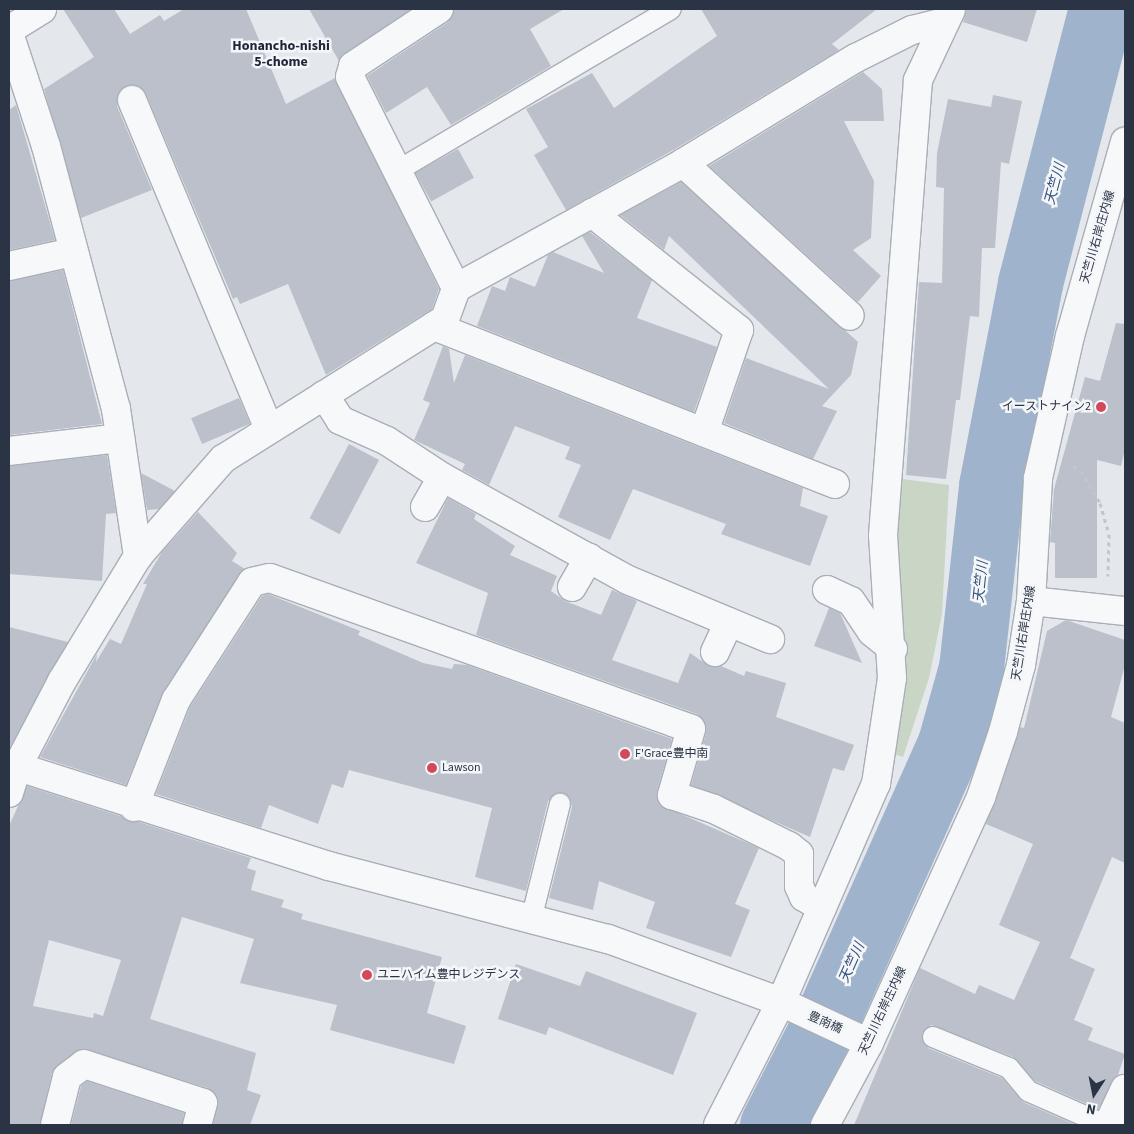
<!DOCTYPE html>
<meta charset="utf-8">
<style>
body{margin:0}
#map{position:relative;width:1134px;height:1134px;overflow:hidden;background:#e4e7ec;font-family:"Source Sans 3","Noto Sans JP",sans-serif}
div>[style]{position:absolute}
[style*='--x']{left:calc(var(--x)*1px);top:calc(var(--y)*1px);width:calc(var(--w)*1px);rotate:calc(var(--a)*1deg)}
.green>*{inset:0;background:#c9d6c5}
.river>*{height:65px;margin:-32.5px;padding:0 32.5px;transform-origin:32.5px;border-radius:32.5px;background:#9fb4cc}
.building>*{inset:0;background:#bbc0ca;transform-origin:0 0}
.path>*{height:3px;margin-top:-1.5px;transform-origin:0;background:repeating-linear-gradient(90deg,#c2c5cb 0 4px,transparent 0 8px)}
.roads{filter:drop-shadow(1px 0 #a9aeb7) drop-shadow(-1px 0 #a9aeb7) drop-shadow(0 1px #a9aeb7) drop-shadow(0 -1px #a9aeb7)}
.service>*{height:20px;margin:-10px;padding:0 10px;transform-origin:10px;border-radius:10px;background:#f7f8fa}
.minor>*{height:28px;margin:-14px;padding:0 14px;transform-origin:14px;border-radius:14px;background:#f7f8fa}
.dots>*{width:14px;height:14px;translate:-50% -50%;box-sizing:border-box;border:2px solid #f4f6f9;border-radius:50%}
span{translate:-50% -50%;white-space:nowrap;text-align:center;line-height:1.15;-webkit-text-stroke:5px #f4f6f9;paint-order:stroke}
.street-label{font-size:12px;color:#2b3445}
.poi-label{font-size:12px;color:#2b3445}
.right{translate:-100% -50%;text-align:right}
.left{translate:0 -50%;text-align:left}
.neighbourhood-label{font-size:14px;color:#1d2536;font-weight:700}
.water-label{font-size:14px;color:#34527a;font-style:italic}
.frame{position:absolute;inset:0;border:10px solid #2b3445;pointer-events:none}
.north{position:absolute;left:1069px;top:1069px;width:50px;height:50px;-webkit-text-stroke:4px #f4f6f9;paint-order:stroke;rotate:191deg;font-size:14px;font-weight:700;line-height:20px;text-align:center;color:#2b3445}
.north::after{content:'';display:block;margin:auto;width:18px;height:22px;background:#2b3445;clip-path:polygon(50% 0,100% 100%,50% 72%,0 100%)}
</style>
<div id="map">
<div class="green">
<div style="clip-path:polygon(895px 478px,949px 485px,942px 614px,929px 678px,903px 757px,890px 753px)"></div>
</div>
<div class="river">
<div style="--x:772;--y:1125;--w:125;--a:-62.8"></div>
<div style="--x:829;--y:1014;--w:297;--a:-65.9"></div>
<div style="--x:950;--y:743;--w:78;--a:-74.4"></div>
<div style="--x:971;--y:668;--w:183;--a:-83.7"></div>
<div style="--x:991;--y:486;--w:207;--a:-79.1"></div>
<div style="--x:1030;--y:283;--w:283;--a:-75.5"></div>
</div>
<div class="building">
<div style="clip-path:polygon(63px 9px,114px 9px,130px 34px,160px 15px,164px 21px,184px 9px,246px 9px,286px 104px,335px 78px,439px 289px,432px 309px,326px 375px,288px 284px,240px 304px,237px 297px,233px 299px,146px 94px,134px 85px,120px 90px,117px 106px,152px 190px,81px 218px,44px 89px,94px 57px)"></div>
<div style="clip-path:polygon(309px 9px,411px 9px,339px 61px)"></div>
<div style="clip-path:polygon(455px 9px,564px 9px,530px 29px,551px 66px,451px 125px,427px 87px,386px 113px,367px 76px,448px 22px)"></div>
<div style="clip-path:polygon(701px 9px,877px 9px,832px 44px,839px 50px,675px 149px,566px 210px,534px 155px,548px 147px,526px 109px,592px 73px,614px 108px,717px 36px)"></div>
<div style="clip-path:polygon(967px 9px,1037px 9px,1027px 42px,963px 22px)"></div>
<div style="clip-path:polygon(863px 72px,882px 89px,884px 121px,844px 121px,874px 181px,871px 238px,853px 250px,881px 276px,858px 302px,709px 166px)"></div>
<div style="clip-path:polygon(993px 95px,1022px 101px,1009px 164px,1001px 162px,995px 248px,982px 248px,979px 317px,970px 316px,960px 400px,956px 400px,946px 479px,906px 475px,919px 282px,942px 283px,944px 188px,936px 187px,937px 153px,948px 99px,991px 107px)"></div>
<div style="clip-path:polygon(16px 105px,55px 240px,9px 250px,9px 110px)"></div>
<div style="left:458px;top:149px;width:33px;height:49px;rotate:61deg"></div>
<div style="clip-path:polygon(681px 182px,858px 342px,851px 375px,822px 406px,837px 411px,813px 459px,724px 423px,746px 358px,829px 389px,669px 236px,664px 250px,620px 215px)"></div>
<div style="clip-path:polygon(590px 232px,652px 280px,637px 318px,717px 347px,694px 412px,477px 326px,492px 286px,505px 291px,510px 277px,535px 287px,548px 255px,553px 252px,604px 273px,582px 236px)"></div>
<div style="clip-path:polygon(63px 270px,102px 424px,9px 435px,9px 281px)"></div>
<div style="clip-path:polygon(1116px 323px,1125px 324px,1125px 449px,1121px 466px,1097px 460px,1097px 578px,1055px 578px,1055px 543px,1050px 542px,1054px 489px,1085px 377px,1100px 381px)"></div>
<div style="clip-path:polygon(443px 346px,449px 349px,454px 383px,465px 355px,803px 488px,800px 506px,828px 516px,810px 566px,721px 534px,726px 524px,633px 489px,610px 540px,558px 517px,581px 465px,565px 459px,570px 447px,515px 426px,489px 485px,462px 470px,465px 464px,414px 440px,430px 403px,423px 400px)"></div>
<div style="left:239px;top:398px;width:28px;height:52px;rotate:67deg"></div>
<div style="left:349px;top:444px;width:34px;height:84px;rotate:28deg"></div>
<div style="clip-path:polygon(107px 455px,116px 513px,106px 514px,102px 581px,9px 574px,9px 466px)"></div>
<div style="clip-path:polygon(141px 473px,175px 491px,159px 509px,147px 510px)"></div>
<div style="clip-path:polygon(448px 498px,476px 514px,474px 519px,515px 546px,510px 555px,557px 576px,551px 591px,565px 601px,601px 615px,612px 590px,637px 601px,612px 660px,678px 683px,690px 653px,709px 666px,721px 666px,744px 676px,746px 671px,786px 683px,776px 717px,854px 745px,844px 771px,833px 768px,810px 837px,691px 785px,706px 733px,706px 725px,697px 714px,476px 635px,488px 593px,416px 563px)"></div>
<div style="clip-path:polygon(198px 512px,237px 553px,232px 561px,245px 569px,163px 692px,126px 785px,40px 757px,97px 654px,96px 662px,110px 639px,121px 644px,147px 584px,143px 584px,162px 552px)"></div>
<div style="clip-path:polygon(268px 594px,360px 631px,358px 635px,423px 663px,452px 669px,454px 664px,467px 665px,672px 739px,657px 791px,660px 805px,759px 848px,735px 904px,750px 910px,731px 957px,646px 928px,655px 902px,599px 881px,593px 910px,549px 898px,572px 807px,571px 800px,563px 793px,556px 793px,548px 801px,526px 891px,475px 877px,492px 808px,349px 770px,343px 788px,332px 784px,318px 824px,269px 805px,261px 828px,156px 794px,190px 707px,262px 596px)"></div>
<div style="clip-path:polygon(829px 608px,840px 613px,862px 663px,814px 646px)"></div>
<div style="clip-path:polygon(1066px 620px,1125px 640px,1125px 665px,1111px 717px,1125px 723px,1125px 863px,1112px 857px,1070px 958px,1095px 969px,1074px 1020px,1093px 1028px,1088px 1040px,1125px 1054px,1118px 1075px,1098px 1109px,1035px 1081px,1013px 1057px,931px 1025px,922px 1033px,928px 1048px,1002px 1078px,1023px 1102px,1076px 1125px,854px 1125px,920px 968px,975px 994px,979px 985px,1014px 1000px,1040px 942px,999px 925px,1033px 844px,986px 824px,1020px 727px,1024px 728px,1047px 631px)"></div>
<div style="clip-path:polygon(9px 627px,68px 642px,9px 749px)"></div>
<div style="clip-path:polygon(evenodd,27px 786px,251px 858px,247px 868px,256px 871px,251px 890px,284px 900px,281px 907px,303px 914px,301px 919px,442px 957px,427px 1013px,466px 1026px,454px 1064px,330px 1030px,337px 1005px,240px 983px,254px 939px,182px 917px,150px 1019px,256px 1053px,247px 1090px,261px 1095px,250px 1125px,213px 1125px,218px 1100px,208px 1088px,82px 1049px,52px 1073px,40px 1125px,9px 1125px,9px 826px,27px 786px,49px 940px,121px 960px,103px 1016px,94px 1013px,93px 1018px,33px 1006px,49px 940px)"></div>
<div style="clip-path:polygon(516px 964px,580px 986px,586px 971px,697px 1013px,673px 1075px,549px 1027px,546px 1035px,498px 1019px)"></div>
<div style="clip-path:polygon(87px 1081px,184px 1113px,182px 1125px,71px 1125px,81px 1086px)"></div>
</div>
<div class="path">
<div style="--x:1073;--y:466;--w:9;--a:32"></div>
<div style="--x:1081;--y:471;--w:37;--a:59"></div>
<div style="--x:1100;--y:503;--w:32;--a:74"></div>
<div style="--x:1109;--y:534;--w:42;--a:91.4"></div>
</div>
<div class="roads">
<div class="service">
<div style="--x:397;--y:171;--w:318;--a:-30.6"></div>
<div style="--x:531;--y:920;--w:120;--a:-76"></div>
<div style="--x:933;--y:1037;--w:82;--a:22.2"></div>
<div style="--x:1009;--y:1068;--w:30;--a:50"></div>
<div style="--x:1028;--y:1091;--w:84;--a:23.8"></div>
</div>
<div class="minor">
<div style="--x:439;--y:9;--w:103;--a:146.5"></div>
<div style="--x:353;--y:66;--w:11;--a:105"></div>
<div style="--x:350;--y:77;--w:236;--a:63.3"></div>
<div style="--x:9;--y:30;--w:39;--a:-32"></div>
<div style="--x:9;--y:33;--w:119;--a:71.9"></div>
<div style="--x:46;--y:146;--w:272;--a:75.1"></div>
<div style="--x:116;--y:409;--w:149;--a:81.5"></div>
<div style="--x:132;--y:100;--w:356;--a:67.4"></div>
<div style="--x:683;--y:163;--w:226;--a:42.5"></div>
<div style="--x:592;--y:213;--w:188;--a:38.5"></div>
<div style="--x:739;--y:330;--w:108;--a:108.9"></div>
<div style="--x:9;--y:266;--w:66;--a:-12.3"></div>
<div style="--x:434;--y:326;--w:431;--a:21.5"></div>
<div style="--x:324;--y:395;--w:30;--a:57"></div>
<div style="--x:340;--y:420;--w:51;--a:24.1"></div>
<div style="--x:387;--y:441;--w:66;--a:33.2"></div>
<div style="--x:442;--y:477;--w:213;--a:29"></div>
<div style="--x:628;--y:580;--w:154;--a:22.6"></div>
<div style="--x:9;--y:451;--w:112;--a:-6.7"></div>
<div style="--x:425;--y:507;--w:34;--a:-60"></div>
<div style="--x:572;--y:587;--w:34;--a:-60"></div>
<div style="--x:827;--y:590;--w:26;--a:25"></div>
<div style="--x:851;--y:601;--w:37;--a:56"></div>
<div style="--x:872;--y:632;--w:27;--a:39"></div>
<div style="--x:1031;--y:601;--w:95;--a:6.1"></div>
<div style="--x:715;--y:652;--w:33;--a:-65"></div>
<div style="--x:9;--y:764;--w:336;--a:17.7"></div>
<div style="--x:329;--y:866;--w:288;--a:14.7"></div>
<div style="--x:608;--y:939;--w:184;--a:20"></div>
<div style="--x:781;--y:1002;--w:97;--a:25"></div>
<div style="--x:9;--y:793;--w:27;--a:-73"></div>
<div style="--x:17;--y:767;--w:97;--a:-62.4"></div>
<div style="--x:62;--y:681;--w:146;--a:-58.7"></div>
<div style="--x:138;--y:556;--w:129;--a:-48.8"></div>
<div style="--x:223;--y:459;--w:262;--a:-32.2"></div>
<div style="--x:445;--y:319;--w:33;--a:-70"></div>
<div style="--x:456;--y:288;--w:259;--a:-28.8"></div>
<div style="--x:683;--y:163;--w:202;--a:-31.3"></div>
<div style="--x:856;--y:58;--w:63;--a:-26.6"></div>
<div style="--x:912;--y:30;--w:34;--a:-14"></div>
<div style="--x:134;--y:807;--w:115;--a:-68.6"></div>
<div style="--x:176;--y:700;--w:140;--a:-57.2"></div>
<div style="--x:252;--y:582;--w:18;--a:-13"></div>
<div style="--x:270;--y:578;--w:447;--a:19.7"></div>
<div style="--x:691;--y:729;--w:69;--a:106.1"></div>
<div style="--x:672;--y:795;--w:44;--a:18.4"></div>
<div style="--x:714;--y:809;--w:84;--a:26.3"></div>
<div style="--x:789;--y:846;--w:13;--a:39"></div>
<div style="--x:799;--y:854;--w:32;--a:90"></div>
<div style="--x:799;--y:886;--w:12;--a:66"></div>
<div style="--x:804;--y:897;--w:21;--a:31"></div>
<div style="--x:55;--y:1125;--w:49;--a:-76"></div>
<div style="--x:67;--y:1077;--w:21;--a:-37"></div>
<div style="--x:84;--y:1064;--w:125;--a:18.1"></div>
<div style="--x:203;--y:1103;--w:23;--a:105"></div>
<div style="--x:718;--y:1125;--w:138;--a:-62.9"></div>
<div style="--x:781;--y:1002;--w:238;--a:-66.5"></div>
<div style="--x:876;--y:784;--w:107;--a:-81.4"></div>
<div style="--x:892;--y:678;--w:143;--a:-93.6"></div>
<div style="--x:883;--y:535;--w:456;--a:-85.6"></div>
<div style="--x:918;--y:80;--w:77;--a:-64.8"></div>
<div style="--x:825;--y:1125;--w:93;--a:-61.8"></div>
<div style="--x:869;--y:1043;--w:270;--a:-65.5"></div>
<div style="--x:981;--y:797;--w:69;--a:-71.3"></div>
<div style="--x:1003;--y:732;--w:69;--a:-75"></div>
<div style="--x:1021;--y:665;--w:65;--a:-81.1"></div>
<div style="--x:1031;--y:601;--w:123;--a:-86.7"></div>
<div style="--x:1038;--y:478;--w:146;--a:-77.3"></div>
<div style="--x:1070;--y:336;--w:202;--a:-74.2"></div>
<div style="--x:1108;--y:1125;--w:40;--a:-65"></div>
</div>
</div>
<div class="dots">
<div style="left:1101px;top:407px;background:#d1495b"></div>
<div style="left:625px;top:754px;background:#d1495b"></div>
<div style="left:432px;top:768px;background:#d1495b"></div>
<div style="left:367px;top:975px;background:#d1495b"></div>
</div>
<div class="street-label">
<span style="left:1098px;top:237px;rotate:-74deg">天竺川右岸庄内線</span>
<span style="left:1024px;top:633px;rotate:-81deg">天竺川右岸庄内線</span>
<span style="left:883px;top:1011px;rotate:-65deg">天竺川右岸庄内線</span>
<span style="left:825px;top:1023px;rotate:24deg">豊南橋</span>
</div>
<div class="poi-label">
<span class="right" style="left:1091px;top:407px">イーストナイン2</span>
<span class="left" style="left:635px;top:754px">F'Grace豊中南</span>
<span class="left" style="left:442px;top:768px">Lawson</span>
<span class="left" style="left:377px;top:975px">ユニハイム豊中レジデンス</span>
</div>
<div class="neighbourhood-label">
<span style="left:281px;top:54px">Honancho-nishi<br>5-chome</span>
</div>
<div class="water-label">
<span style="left:1055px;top:184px;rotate:-75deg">天竺川</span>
<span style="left:981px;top:582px;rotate:-84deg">天竺川</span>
<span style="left:852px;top:963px;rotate:-66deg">天竺川</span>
</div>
<div class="frame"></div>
<div class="north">N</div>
</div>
